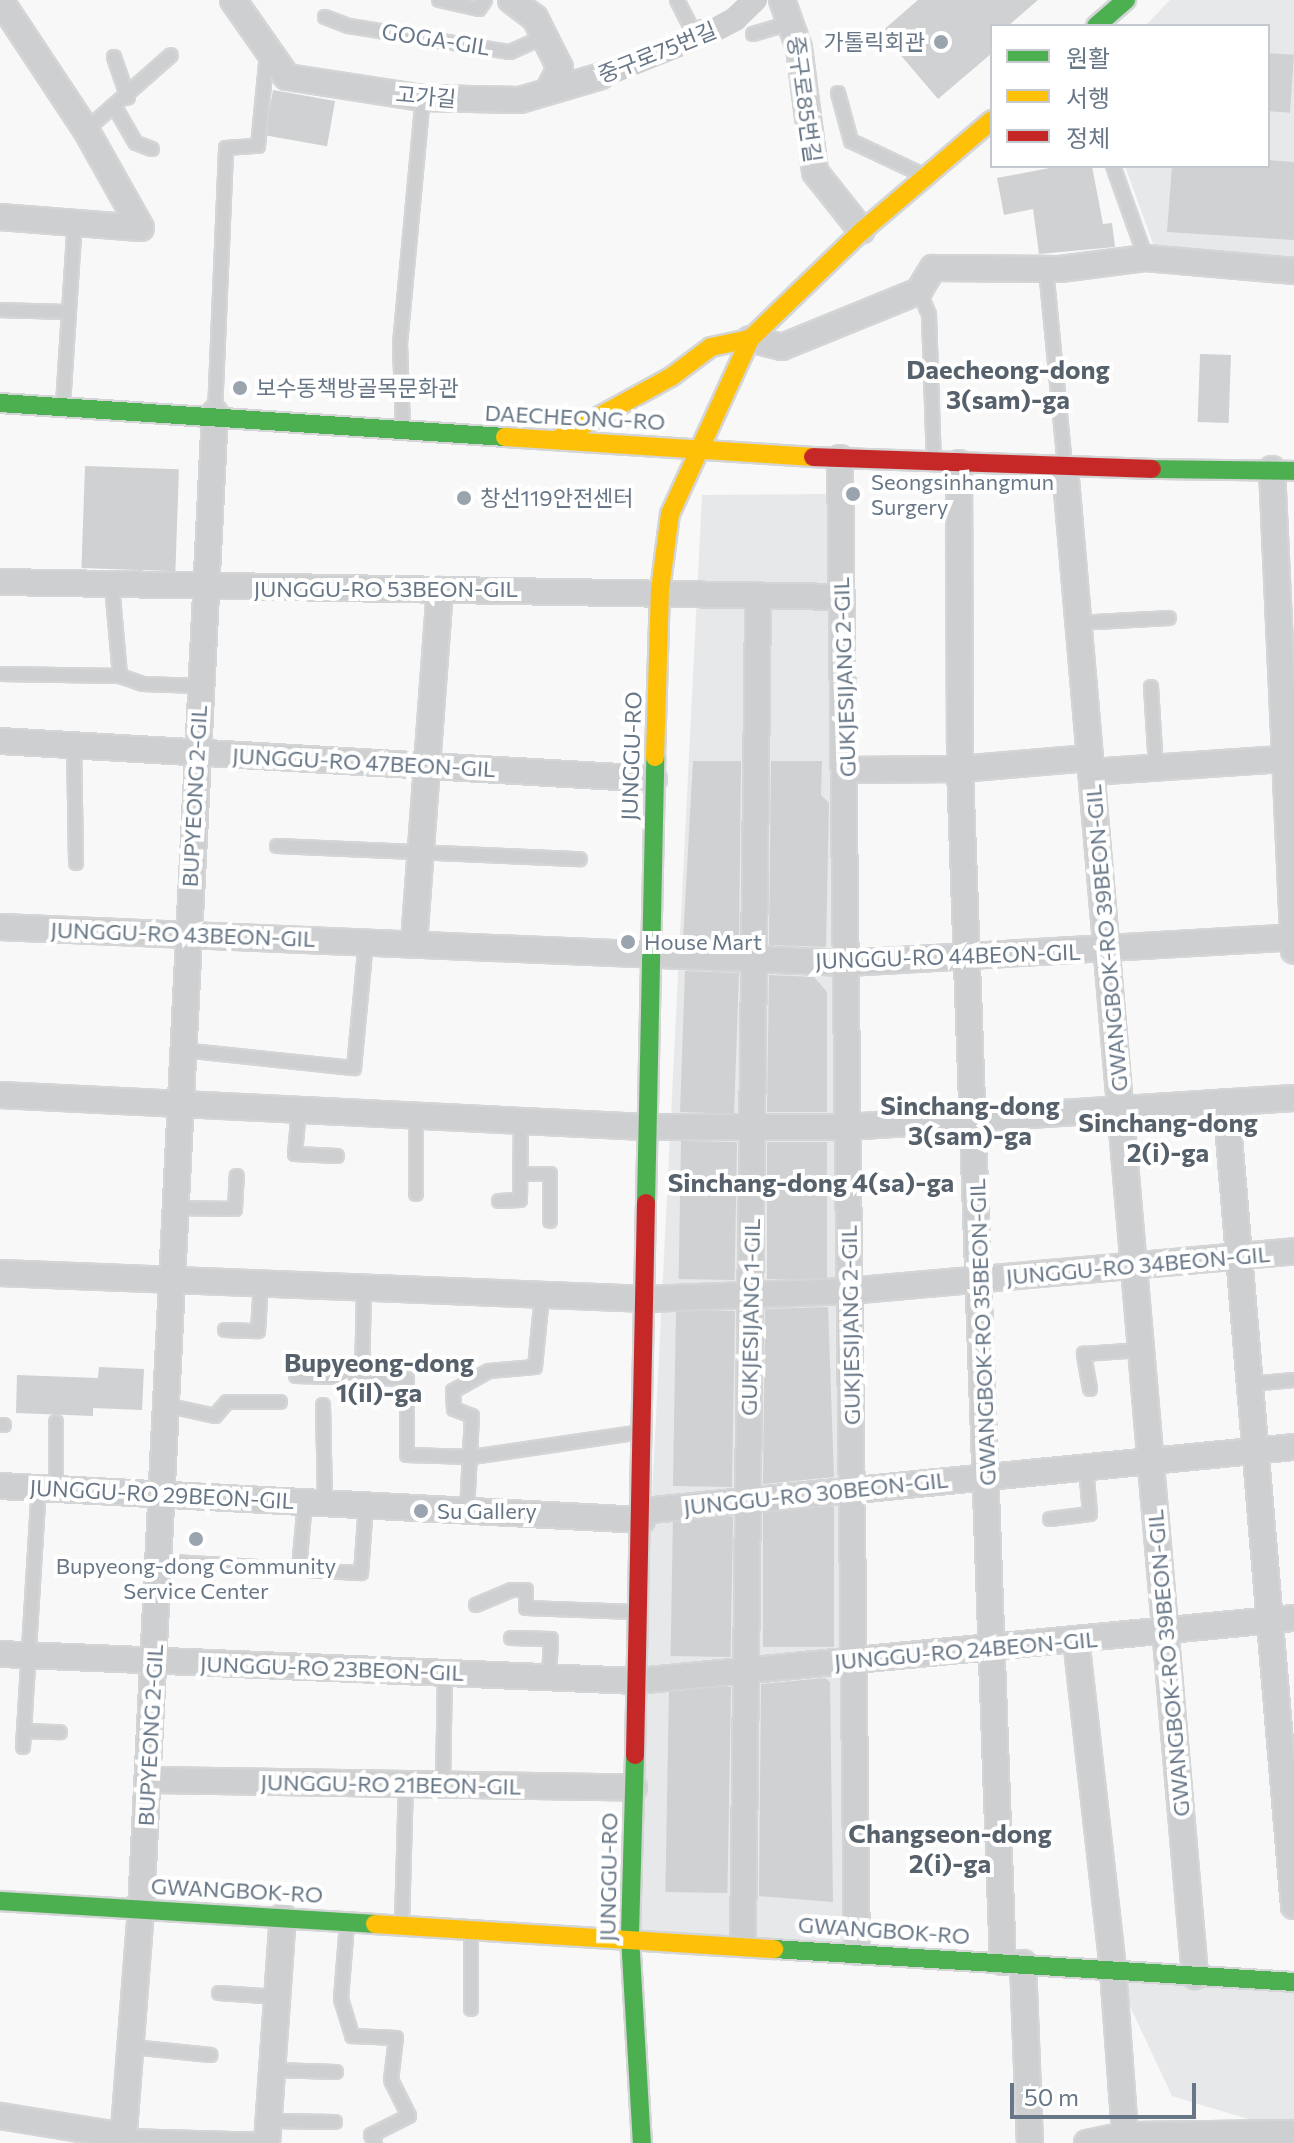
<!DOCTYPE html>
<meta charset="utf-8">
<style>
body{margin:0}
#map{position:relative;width:1294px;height:2143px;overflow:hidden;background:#f8f8f8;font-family:Commissioner,"Noto Sans KR",sans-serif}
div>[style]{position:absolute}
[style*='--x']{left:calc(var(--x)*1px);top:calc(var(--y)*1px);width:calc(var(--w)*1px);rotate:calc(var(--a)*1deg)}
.built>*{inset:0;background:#e7e8e9}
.building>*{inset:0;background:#cfd1d2;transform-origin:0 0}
.roads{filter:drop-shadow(2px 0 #d4d5d6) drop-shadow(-2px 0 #d4d5d6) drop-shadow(0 2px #d4d5d6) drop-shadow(0 -2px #d4d5d6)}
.lane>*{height:12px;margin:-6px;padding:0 6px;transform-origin:6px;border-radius:6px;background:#cecfd1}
.street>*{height:24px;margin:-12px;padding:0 12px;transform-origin:12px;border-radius:12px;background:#cecfd1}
.fast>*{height:18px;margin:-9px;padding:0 9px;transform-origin:9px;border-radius:9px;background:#4caf50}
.slow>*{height:18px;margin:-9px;padding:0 9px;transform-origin:9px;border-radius:9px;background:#ffc107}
.jam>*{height:18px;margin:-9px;padding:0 9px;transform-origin:9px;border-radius:9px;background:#c62828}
.street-bridge>*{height:24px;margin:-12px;padding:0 12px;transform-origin:12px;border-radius:12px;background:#cecfd1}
.dots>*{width:22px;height:22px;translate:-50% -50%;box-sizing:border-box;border:4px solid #fff;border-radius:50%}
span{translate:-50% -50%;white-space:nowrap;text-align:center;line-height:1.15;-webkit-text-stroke:8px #fff;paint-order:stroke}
.street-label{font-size:22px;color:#687787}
.poi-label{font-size:22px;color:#687787}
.right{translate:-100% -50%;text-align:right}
.left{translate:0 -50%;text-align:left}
.quarter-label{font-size:26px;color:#56616c;font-weight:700}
.legend{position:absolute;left:990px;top:24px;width:280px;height:144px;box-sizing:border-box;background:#fff;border:2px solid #c3c9cf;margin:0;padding:10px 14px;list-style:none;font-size:24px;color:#687787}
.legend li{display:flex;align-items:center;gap:16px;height:40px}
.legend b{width:40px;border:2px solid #c3c9cf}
.scale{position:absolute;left:1010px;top:2083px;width:186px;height:36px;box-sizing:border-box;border:4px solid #687787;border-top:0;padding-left:10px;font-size:24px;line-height:28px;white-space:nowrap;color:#687787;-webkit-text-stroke:6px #fff;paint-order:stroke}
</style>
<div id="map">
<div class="built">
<div style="clip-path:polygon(1170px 0,1294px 0,1294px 263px,1155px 249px,1125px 166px,1268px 166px,1268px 26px,1145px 26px)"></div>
<div style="clip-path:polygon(828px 494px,847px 770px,857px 1952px,630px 1937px,702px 495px)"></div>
<div style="clip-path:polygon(1113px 1970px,1294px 1982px,1294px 2133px,1172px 2096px)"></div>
</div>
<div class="building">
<div style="clip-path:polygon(918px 0,1038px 0,1008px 26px,992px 26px,992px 53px,938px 99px,881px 32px)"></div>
<div style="left:1268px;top:53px;width:26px;height:58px;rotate:4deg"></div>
<div style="left:273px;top:90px;width:63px;height:46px;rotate:10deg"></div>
<div style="clip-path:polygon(1268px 160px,1294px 162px,1294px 240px,1167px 232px,1172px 166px,1268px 166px)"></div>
<div style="clip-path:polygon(1060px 166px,1092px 166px,1103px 224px,1112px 223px,1115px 247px,1039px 254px,1033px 209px,1004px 215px,997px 178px)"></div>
<div style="left:1200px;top:354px;width:31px;height:68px;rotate:2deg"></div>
<div style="left:85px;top:466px;width:94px;height:102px;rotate:2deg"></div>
<div style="clip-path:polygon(693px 761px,741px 761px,739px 943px,683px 941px)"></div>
<div style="clip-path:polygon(771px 761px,822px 761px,821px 795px,829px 803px,826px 947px,769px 945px)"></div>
<div style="left:685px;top:971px;width:54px;height:141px;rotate:2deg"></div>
<div style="clip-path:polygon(769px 975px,814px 977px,827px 992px,827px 1112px,767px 1112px)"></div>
<div style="left:737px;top:1142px;width:138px;height:56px;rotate:91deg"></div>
<div style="left:767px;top:1142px;width:60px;height:137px"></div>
<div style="clip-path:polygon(828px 1307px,834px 1477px,763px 1484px,765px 1309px)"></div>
<div style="left:735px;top:1311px;width:176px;height:59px;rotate:91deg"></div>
<div style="clip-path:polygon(99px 1367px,144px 1369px,142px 1410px,93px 1408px,93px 1416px,16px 1413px,17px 1375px,98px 1378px)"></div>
<div style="left:834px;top:1507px;width:140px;height:71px;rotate:90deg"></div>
<div style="left:733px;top:1517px;width:140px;height:60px;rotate:91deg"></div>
<div style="clip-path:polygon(825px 1678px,830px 1682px,833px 1902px,759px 1896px,761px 1684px)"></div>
<div style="left:731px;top:1687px;width:206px;height:62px;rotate:91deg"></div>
</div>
<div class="roads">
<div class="lane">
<div style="--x:439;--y:0;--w:41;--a:12.7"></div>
<div style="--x:479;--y:9;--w:11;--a:-56"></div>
<div style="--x:677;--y:0;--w:35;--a:63"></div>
<div style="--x:693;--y:31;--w:10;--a:-24"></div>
<div style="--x:325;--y:17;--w:26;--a:21"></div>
<div style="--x:349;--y:26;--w:163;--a:9.2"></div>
<div style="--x:510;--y:52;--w:39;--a:-24"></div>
<div style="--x:753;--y:34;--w:42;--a:-16.7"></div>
<div style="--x:114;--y:57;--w:43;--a:71.1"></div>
<div style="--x:838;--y:93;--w:50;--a:74.8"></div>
<div style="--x:851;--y:141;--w:80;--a:25.3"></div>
<div style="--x:116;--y:109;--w:39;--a:60"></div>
<div style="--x:136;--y:143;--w:17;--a:21"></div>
<div style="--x:86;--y:130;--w:113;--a:-41.4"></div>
<div style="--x:1113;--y:166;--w:98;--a:70.3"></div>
<div style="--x:1046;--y:269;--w:197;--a:84.5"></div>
<div style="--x:919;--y:291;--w:26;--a:67"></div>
<div style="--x:929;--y:315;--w:147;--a:88.1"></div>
<div style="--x:0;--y:310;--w:69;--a:1.7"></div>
<div style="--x:63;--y:405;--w:184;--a:-86.3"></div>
<div style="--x:215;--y:413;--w:265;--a:-87.6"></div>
<div style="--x:226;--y:148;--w:32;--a:-4"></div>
<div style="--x:258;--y:146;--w:91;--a:-84.4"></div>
<div style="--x:403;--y:430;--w:86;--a:-92"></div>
<div style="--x:400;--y:344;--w:247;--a:-84.7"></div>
<div style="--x:112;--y:586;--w:90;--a:84.9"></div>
<div style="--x:1078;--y:623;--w:91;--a:-3.1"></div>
<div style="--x:0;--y:674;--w:120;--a:1"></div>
<div style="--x:120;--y:676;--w:24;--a:19"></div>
<div style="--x:143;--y:684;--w:57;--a:2"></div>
<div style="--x:1151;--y:687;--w:80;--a:86.4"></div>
<div style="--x:74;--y:745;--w:118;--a:89"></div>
<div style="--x:277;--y:846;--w:303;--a:2.5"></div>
<div style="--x:182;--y:1050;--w:173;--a:6"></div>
<div style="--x:354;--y:1068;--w:128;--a:-84.6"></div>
<div style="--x:299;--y:1110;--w:44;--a:95.2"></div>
<div style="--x:295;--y:1154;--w:42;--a:2.7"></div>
<div style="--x:416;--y:1116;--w:78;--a:90"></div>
<div style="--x:520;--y:1174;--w:30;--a:0"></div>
<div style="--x:550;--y:1174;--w:47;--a:90"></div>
<div style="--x:499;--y:1201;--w:21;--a:-3"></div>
<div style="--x:520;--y:1200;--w:79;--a:-89.3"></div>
<div style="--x:175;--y:1208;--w:60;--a:1"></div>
<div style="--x:235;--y:1209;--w:33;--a:-87"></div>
<div style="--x:225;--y:1330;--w:33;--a:2"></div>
<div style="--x:258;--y:1331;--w:48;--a:-86.4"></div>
<div style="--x:296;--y:1376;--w:111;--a:1.5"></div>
<div style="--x:407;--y:1379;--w:76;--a:90"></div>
<div style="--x:407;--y:1455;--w:65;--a:1.8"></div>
<div style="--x:472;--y:1457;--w:172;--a:-8.4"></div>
<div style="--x:362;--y:1377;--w:88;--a:-88.7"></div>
<div style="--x:1250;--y:1384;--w:44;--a:-5.2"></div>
<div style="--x:1090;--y:1389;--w:36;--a:-100"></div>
<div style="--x:1084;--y:1354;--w:57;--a:-4"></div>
<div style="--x:165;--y:1405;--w:51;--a:12.4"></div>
<div style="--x:215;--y:1416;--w:18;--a:-49"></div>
<div style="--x:227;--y:1402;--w:53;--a:0"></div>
<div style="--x:323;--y:1405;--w:98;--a:88.8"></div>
<div style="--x:0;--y:1425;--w:4;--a:0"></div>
<div style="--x:56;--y:1489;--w:67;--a:-90"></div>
<div style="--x:467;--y:1511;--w:95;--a:-87"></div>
<div style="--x:472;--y:1416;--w:19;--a:-159"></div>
<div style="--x:454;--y:1409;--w:18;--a:-93"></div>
<div style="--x:453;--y:1391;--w:41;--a:-29.1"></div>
<div style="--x:489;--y:1371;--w:46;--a:-5"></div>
<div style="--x:535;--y:1367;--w:72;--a:-84.4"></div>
<div style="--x:1050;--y:1519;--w:40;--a:-7.1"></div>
<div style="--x:1090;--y:1514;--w:47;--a:-94.9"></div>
<div style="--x:158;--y:1561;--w:203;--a:3.4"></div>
<div style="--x:361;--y:1573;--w:68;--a:-85.8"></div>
<div style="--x:299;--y:1569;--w:67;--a:-84.9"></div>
<div style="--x:476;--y:1605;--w:38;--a:-23"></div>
<div style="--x:511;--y:1590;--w:15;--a:0"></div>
<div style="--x:526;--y:1590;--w:18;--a:90"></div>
<div style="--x:526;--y:1608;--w:109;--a:2.1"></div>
<div style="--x:511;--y:1638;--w:40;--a:1.4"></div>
<div style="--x:551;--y:1639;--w:38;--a:93"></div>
<div style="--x:24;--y:1731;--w:36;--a:2"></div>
<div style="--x:23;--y:1747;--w:259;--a:-86.5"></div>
<div style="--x:443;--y:1785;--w:112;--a:-89"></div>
<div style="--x:402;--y:1923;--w:139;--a:-88.4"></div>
<div style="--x:347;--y:1924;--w:75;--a:94.6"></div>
<div style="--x:341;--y:1999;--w:39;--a:73"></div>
<div style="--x:352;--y:2036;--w:44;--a:2.6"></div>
<div style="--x:396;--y:2038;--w:42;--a:96.8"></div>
<div style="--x:391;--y:2080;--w:40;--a:63.4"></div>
<div style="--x:409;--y:2116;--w:42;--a:153.4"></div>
<div style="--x:371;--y:2135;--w:9;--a:63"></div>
<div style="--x:219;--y:1993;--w:59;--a:3.9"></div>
<div style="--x:471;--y:2009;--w:75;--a:-90"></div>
<div style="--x:132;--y:2047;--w:79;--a:5.8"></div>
<div style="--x:273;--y:2070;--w:63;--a:1.8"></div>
<div style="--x:269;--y:2121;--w:66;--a:0.9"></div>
<div style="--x:124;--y:2136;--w:144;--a:1.6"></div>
</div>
<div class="street">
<div style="--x:0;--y:0;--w:156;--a:56.5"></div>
<div style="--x:86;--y:130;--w:112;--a:60.7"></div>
<div style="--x:233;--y:0;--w:94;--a:55"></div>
<div style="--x:287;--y:77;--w:138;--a:8.8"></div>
<div style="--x:423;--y:98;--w:97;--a:1.2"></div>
<div style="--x:520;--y:100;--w:84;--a:-16.5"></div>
<div style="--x:511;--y:0;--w:30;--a:37"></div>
<div style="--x:535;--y:18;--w:56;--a:63.4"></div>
<div style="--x:560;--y:68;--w:22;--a:117"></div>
<div style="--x:782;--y:0;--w:51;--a:70.5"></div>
<div style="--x:799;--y:48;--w:125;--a:82.6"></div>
<div style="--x:815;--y:172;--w:75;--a:51.5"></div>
<div style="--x:0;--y:217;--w:141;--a:4.5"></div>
<div style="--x:750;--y:339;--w:33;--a:14"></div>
<div style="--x:782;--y:347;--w:148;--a:-22.2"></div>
<div style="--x:919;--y:291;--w:27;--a:-59"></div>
<div style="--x:933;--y:268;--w:127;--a:0.5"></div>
<div style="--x:1060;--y:269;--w:87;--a:-7.3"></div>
<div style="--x:1146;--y:258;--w:149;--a:5"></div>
<div style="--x:840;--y:458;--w:1494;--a:89.35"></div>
<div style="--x:959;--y:463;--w:306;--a:89.8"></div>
<div style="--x:960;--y:769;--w:1194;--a:87.94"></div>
<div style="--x:1065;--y:468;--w:1514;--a:85.07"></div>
<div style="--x:1272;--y:469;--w:482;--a:87.4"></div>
<div style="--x:0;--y:582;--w:841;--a:1.02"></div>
<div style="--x:0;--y:741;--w:655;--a:3.33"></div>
<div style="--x:847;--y:770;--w:113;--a:-0.5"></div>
<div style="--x:960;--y:769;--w:129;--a:-4.9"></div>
<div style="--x:1091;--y:772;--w:203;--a:-3.9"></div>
<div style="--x:0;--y:927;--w:848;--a:2.43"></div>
<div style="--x:847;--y:963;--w:448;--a:-3.3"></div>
<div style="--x:414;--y:943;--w:354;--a:-85.8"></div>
<div style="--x:0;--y:1095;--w:646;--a:2.84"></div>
<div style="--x:645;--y:1127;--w:201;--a:0"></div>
<div style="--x:846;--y:1127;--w:449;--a:-3.7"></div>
<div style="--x:1226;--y:1102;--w:807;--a:85.17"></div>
<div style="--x:0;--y:1273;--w:648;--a:2.3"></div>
<div style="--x:647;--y:1299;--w:202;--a:-2.3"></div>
<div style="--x:849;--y:1291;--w:447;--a:-5.1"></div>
<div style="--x:0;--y:1486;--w:643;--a:3.03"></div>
<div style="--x:642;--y:1511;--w:655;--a:-5.61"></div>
<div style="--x:1076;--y:1639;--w:333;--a:83.6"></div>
<div style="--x:1113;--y:1970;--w:165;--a:85.8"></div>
<div style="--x:0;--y:1654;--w:638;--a:2.43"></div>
<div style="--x:637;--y:1681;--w:660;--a:-5.48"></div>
<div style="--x:148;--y:1780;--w:486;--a:0.9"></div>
<div style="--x:743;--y:1944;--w:1349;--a:-89.36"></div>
<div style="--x:1023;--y:1963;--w:180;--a:87.8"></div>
<div style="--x:0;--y:2116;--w:126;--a:9.2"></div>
<div style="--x:123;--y:2143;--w:235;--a:-85.6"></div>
<div style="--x:141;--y:1909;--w:1498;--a:-87.17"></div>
<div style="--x:267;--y:2143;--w:227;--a:-86"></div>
<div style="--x:1087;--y:2143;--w:39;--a:-12"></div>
<div style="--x:1125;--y:2135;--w:169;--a:-0.7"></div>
</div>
<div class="fast">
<div style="--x:1096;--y:26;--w:40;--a:-41"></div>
<div style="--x:0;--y:403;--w:506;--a:3.85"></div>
<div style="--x:1152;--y:469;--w:142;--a:0.8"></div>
<div style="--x:646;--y:1203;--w:446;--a:-88.8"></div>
<div style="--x:635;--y:1755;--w:182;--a:91.6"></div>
<div style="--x:630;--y:1937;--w:206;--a:86.7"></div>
<div style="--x:0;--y:1901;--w:376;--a:3.5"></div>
<div style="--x:774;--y:1949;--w:521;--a:3.63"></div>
</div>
<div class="slow">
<div style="--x:505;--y:437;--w:309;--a:3.7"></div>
<div style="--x:558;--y:439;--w:129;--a:-28.8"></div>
<div style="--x:671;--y:377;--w:50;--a:-36.9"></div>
<div style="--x:711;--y:347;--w:40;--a:-12"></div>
<div style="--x:655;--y:757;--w:167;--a:-88.3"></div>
<div style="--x:660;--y:590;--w:77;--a:-82.5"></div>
<div style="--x:670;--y:514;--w:192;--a:-65.4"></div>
<div style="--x:750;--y:339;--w:156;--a:-44"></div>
<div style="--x:862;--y:231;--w:171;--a:-40.5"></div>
<div style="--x:375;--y:1924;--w:400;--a:3.6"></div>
</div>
<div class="jam">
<div style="--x:813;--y:457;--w:339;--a:2"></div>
<div style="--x:635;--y:1755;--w:552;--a:-88.86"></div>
</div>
</div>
<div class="street-bridge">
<div style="--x:601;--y:76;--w:116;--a:-21.7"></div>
<div style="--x:709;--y:33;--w:30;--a:-28"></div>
<div style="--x:735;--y:19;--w:28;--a:-44"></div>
</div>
<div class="dots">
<div style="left:941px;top:42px;background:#9aa4af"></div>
<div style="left:240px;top:388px;background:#9aa4af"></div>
<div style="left:853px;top:494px;background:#9aa4af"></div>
<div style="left:464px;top:498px;background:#9aa4af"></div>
<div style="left:628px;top:942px;background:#9aa4af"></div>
<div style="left:421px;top:1511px;background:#9aa4af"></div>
<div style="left:196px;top:1539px;background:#9aa4af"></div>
</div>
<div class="street-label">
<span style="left:436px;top:39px;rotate:9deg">GOGA-GIL</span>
<span style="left:657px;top:52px;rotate:-22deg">중구로75번길</span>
<span style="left:426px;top:96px;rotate:5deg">고가길</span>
<span style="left:805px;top:99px;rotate:82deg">중구로85번길</span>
<span style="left:575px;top:417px;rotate:3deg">DAECHEONG-RO</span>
<span style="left:386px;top:589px">JUNGGU-RO 53BEON-GIL</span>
<span style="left:844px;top:677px;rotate:-92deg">GUKJESIJANG 2-GIL</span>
<span style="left:631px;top:756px;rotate:-88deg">JUNGGU-RO</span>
<span style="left:364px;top:762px;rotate:3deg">JUNGGU-RO 47BEON-GIL</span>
<span style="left:194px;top:796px;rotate:-87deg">BUPYEONG 2-GIL</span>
<span style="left:183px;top:934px;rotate:2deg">JUNGGU-RO 43BEON-GIL</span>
<span style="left:1106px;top:938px;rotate:-95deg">GWANGBOK-RO 39BEON-GIL</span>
<span style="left:948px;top:956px;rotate:-2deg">JUNGGU-RO 44BEON-GIL</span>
<span style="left:1138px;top:1265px;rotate:-5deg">JUNGGU-RO 34BEON-GIL</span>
<span style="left:750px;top:1317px;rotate:-89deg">GUKJESIJANG 1-GIL</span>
<span style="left:850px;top:1325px;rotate:-91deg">GUKJESIJANG 2-GIL</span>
<span style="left:982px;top:1332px;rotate:-92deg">GWANGBOK-RO 35BEON-GIL</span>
<span style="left:816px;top:1493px;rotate:-6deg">JUNGGU-RO 30BEON-GIL</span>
<span style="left:162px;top:1494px;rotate:3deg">JUNGGU-RO 29BEON-GIL</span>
<span style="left:966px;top:1650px;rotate:-5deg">JUNGGU-RO 24BEON-GIL</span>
<span style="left:1168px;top:1663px;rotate:-95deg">GWANGBOK-RO 39BEON-GIL</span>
<span style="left:332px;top:1668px;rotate:2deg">JUNGGU-RO 23BEON-GIL</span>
<span style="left:150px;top:1735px;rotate:-87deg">BUPYEONG 2-GIL</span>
<span style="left:391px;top:1784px;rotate:1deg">JUNGGU-RO 21BEON-GIL</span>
<span style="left:608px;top:1877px;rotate:-89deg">JUNGGU-RO</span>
<span style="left:237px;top:1890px;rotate:3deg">GWANGBOK-RO</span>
<span style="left:884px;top:1930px;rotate:4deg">GWANGBOK-RO</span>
</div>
<div class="poi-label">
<span class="right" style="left:925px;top:42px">가톨릭회관</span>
<span class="left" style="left:256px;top:388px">보수동책방골목문화관</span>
<span class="left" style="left:871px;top:494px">Seongsinhangmun<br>Surgery</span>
<span class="left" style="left:480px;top:498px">창선119안전센터</span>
<span class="left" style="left:644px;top:942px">House Mart</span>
<span class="left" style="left:437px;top:1511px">Su Gallery</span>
<span style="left:196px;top:1578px">Bupyeong-dong Community<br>Service Center</span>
</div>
<div class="quarter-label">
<span style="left:1008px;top:384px">Daecheong-dong<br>3(sam)-ga</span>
<span style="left:970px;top:1120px">Sinchang-dong<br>3(sam)-ga</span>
<span style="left:1168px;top:1137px">Sinchang-dong<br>2(i)-ga</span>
<span style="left:811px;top:1182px">Sinchang-dong 4(sa)-ga</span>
<span style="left:379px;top:1377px">Bupyeong-dong<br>1(il)-ga</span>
<span style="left:950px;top:1848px">Changseon-dong<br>2(i)-ga</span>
</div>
<ul class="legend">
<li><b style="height:10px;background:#4caf50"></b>원활</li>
<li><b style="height:10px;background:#ffc107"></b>서행</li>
<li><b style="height:10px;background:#c62828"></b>정체</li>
</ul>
<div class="scale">50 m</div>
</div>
